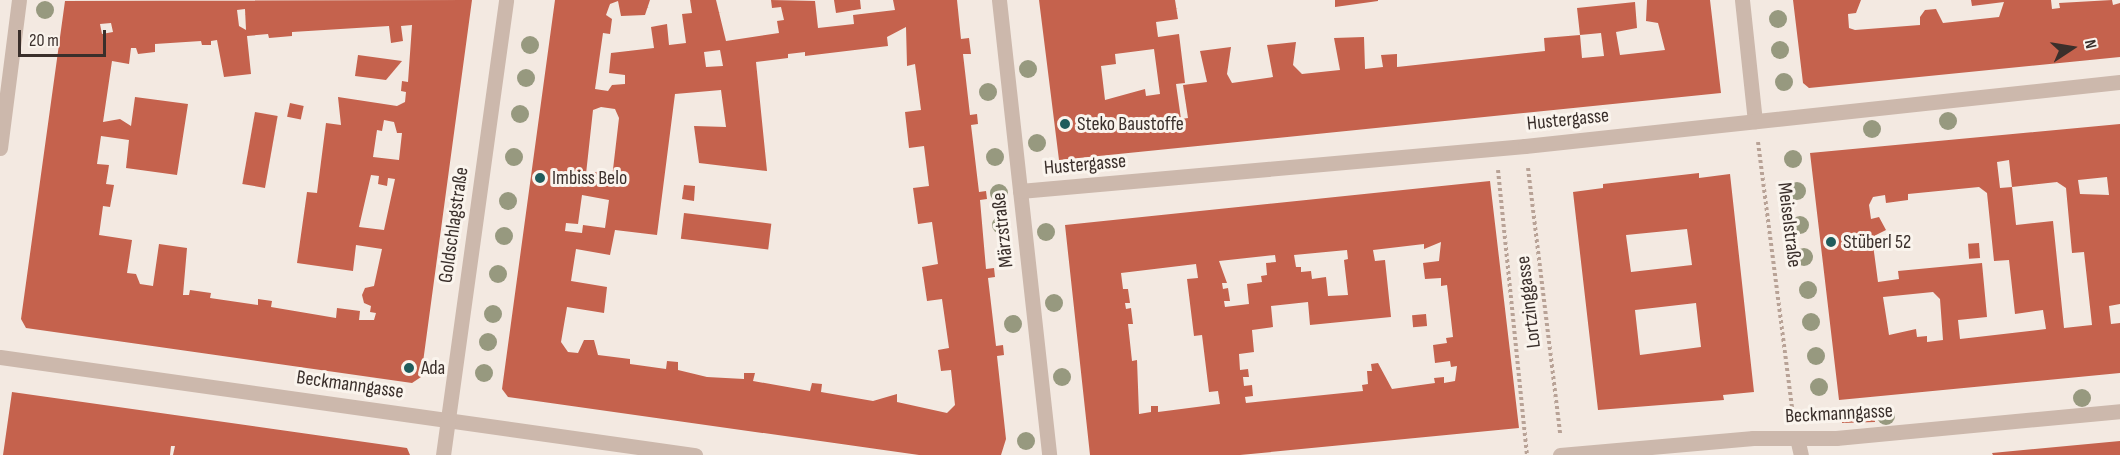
<!DOCTYPE html>
<meta charset="utf-8">
<style>
body{margin:0}
#map{position:relative;width:2120px;height:455px;overflow:hidden;background:#f3e9e1;font-family:"Sofia Sans Condensed",sans-serif}
div>[style]{position:absolute}
[style*='--x']{left:calc(var(--x)*1px);top:calc(var(--y)*1px);width:calc(var(--w)*1px);rotate:calc(var(--a)*1deg)}
.building>*{inset:0;background:#c5624d;transform-origin:0 0}
.path>*{height:4px;margin-top:-2px;transform-origin:0;background:repeating-linear-gradient(90deg,#b8a296 0 3px,transparent 0 6px)}
.minor>*{height:15px;margin:-7.5px;padding:0 7.5px;transform-origin:7.5px;border-radius:7.5px;background:#ccb8ac}
.trees>*{width:18px;height:18px;margin:-9px;border-radius:50%;background:#97997f}
.dots>*{width:16px;height:16px;translate:-50% -50%;box-sizing:border-box;border:3px solid #faf4ed;border-radius:50%}
span{translate:-50% -50%;white-space:nowrap;text-align:center;line-height:1.15;-webkit-text-stroke:6px #faf4ed;paint-order:stroke}
.street-label{font-size:20px;color:#3a2f2b}
.poi-label{font-size:20px;color:#3a2f2b}
.left{translate:0 -50%;text-align:left}
.north{position:absolute;left:2042px;top:18px;width:60px;height:60px;-webkit-text-stroke:4px #faf4ed;paint-order:stroke;rotate:78deg;font-size:16px;font-weight:700;line-height:24px;text-align:center;color:#3a2f2b}
.north::after{content:'';display:block;margin:auto;width:21px;height:27px;background:#3a2f2b;clip-path:polygon(50% 0,100% 100%,50% 72%,0 100%)}
.scale{position:absolute;left:18px;top:30px;width:88px;height:27px;box-sizing:border-box;border:3px solid #3a2f2b;border-top:0;padding-left:8px;font-size:18px;line-height:21px;white-space:nowrap;color:#3a2f2b;-webkit-text-stroke:4px #faf4ed;paint-order:stroke}
</style>
<div id="map">
<div class="building">
<div style="clip-path:polygon(evenodd,472px 0,421px 377px,412px 383px,26px 328px,21px 319px,65px 1px,472px 0,245px 9px,246px 30px,239px 26px,237px 10px,245px 9px,472px 0,111px 23px,113px 32px,102px 34px,100px 24px,111px 23px,472px 0,412px 25px,408px 82px,402px 81px,401px 91px,406px 92px,405px 102px,397px 106px,338px 97px,341px 125px,326px 123px,317px 193px,307px 192px,297px 263px,353px 271px,356px 245px,382px 249px,374px 286px,365px 288px,362px 295px,364px 303px,371px 306px,370px 312px,376px 313px,374px 320px,359px 320px,360px 311px,337px 308px,336px 318px,271px 307px,272px 301px,258px 299px,258px 305px,210px 298px,211px 293px,190px 290px,189px 295px,183px 295px,187px 248px,159px 244px,153px 286px,140px 284px,136px 274px,127px 273px,132px 240px,99px 235px,103px 206px,110px 207px,114px 185px,106px 184px,109px 165px,97px 164px,101px 136px,129px 140px,126px 168px,177px 175px,188px 104px,135px 97px,131px 126px,120px 119px,103px 122px,112px 61px,129px 64px,131px 48px,136px 48px,138px 54px,155px 52px,155px 44px,201px 41px,202px 45px,211px 45px,211px 41px,217px 40px,224px 77px,251px 74px,247px 36px,268px 34px,269px 38px,292px 36px,292px 32px,389px 26px,391px 43px,403px 41px,401px 26px,412px 25px,472px 0,384px 120px,394px 122px,397px 133px,402px 133px,399px 160px,373px 157px,377px 130px,382px 131px,384px 120px,472px 0,371px 175px,379px 176px,378px 184px,387px 186px,388px 178px,395px 179px,384px 230px,359px 227px,371px 175px)"></div>
<div style="clip-path:polygon(evenodd,555px 0,650px 0,645px 15px,621px 16px,618px 1px,610px 4px,606px 15px,612px 19px,610px 34px,603px 33px,595px 89px,608px 91px,612px 85px,625px 84px,625px 75px,609px 73px,611px 53px,654px 48px,651px 27px,667px 24px,669px 45px,686px 43px,682px 14px,692px 13px,690px 0,716px 0,726px 41px,779px 33px,777px 21px,784px 20px,781px 7px,772px 8px,771px 0,815px 1px,818px 28px,854px 24px,853px 15px,895px 10px,893px 0,957px 0,961px 39px,969px 38px,971px 54px,963px 54px,970px 115px,977px 114px,978px 124px,971px 125px,979px 192px,986px 191px,987px 199px,980px 200px,986px 269px,994px 268px,995px 277px,988px 278px,996px 346px,1003px 345px,1004px 355px,997px 356px,1006px 439px,1001px 455px,919px 455px,508px 397px,502px 389px,555px 0,906px 27px,907px 66px,915px 64px,921px 110px,905px 112px,909px 148px,924px 146px,929px 186px,913px 188px,918px 224px,932px 222px,938px 264px,922px 267px,927px 301px,942px 299px,949px 348px,938px 350px,941px 371px,951px 370px,955px 405px,947px 413px,897px 402px,897px 394px,873px 401px,821px 392px,822px 384px,812px 383px,810px 391px,753px 381px,755px 373px,744px 373px,744px 379px,707px 377px,678px 370px,678px 362px,667px 361px,666px 369px,630px 364px,630px 359px,598px 355px,594px 340px,584px 340px,578px 353px,568px 352px,561px 342px,567px 307px,604px 313px,607px 287px,571px 281px,576px 249px,610px 255px,615px 230px,657px 235px,675px 94px,721px 90px,726px 127px,694px 126px,699px 163px,767px 171px,756px 62px,788px 58px,788px 54px,805px 52px,805px 56px,888px 46px,887px 37px,906px 27px,555px 0,720px 50px,723px 66px,706px 67px,704px 52px,720px 50px,555px 0,601px 107px,615px 109px,619px 118px,612px 178px,600px 177px,601px 171px,586px 174px,593px 110px,601px 107px,555px 0,582px 195px,609px 200px,605px 228px,583px 225px,582px 233px,565px 231px,566px 223px,578px 224px,582px 195px)"></div>
<div style="clip-path:polygon(834px 0,860px 0,861px 9px,836px 13px)"></div>
<div style="clip-path:polygon(evenodd,1039px 0,1175px 0,1178px 19px,1156px 22px,1158px 37px,1179px 34px,1185px 83px,1176px 84px,1181px 119px,1188px 118px,1183px 85px,1207px 82px,1200px 51px,1231px 47px,1227px 74px,1232px 83px,1273px 77px,1267px 45px,1296px 42px,1293px 65px,1302px 74px,1340px 70px,1334px 38px,1364px 37px,1365px 69px,1383px 67px,1381px 55px,1397px 54px,1397px 67px,1545px 51px,1544px 38px,1580px 35px,1577px 8px,1635px 2px,1637px 28px,1616px 32px,1620px 55px,1665px 50px,1658px 23px,1646px 21px,1647px 0,1710px 0,1721px 93px,1059px 160px,1039px 0,1601px 33px,1604px 56px,1582px 58px,1580px 35px,1601px 33px,1039px 0,1154px 49px,1160px 94px,1146px 96px,1145px 89px,1105px 100px,1101px 66px,1116px 64px,1115px 54px,1154px 49px)"></div>
<div style="clip-path:polygon(1335px 0,1378px 0,1378px 1px,1335px 7px)"></div>
<div style="clip-path:polygon(1793px 0,1861px 0,1856px 13px,1848px 14px,1849px 28px,1855px 30px,1920px 25px,1920px 17px,1925px 10px,1936px 9px,1943px 23px,1999px 17px,2004px 2px,1972px 6px,1971px 0,2051px 0,2052px 9px,2060px 8px,2059px 3px,2112px 0,2113px 5px,2120px 3px,2120px 57px,1809px 88px,1803px 83px)"></div>
<div style="clip-path:polygon(358px 55px,402px 61px,386px 80px,355px 76px)"></div>
<div style="left:290px;top:103px;width:14px;height:14px;rotate:12deg"></div>
<div style="left:255px;top:112px;width:23px;height:73px;rotate:10deg"></div>
<div style="clip-path:polygon(evenodd,2120px 124px,2120px 304px,2109px 306px,2111px 324px,2120px 323px,2120px 373px,1839px 400px,1810px 153px,2120px 124px,2009px 160px,2012px 187px,2057px 182px,2066px 188px,2072px 253px,2084px 252px,2092px 325px,2064px 328px,2053px 221px,2016px 225px,2012px 187px,2000px 188px,1997px 162px,2009px 160px,2120px 124px,2107px 177px,2109px 195px,2080px 194px,2078px 180px,2107px 177px,2120px 124px,1979px 187px,1987px 193px,1994px 261px,2009px 260px,2015px 314px,2043px 310px,2046px 329px,1960px 339px,1958px 320px,1987px 317px,1982px 263px,1898px 271px,1899px 279px,1878px 282px,1872px 237px,1886px 230px,1879px 217px,1871px 219px,1869px 205px,1873px 197px,1885px 195px,1886px 203px,1908px 200px,1908px 194px,1979px 187px,2120px 124px,1933px 292px,1940px 299px,1943px 340px,1927px 342px,1927px 336px,1917px 337px,1916px 329px,1889px 335px,1883px 297px,1933px 292px)"></div>
<div style="clip-path:polygon(evenodd,1699px 173px,1699px 178px,1730px 174px,1754px 392px,1723px 395px,1724px 400px,1598px 410px,1573px 192px,1603px 188px,1603px 184px,1699px 173px,1687px 229px,1692px 265px,1631px 272px,1626px 235px,1687px 229px,1699px 173px,1696px 303px,1701px 347px,1640px 355px,1635px 310px,1696px 303px)"></div>
<div style="clip-path:polygon(evenodd,1490px 181px,1519px 428px,1240px 455px,1090px 455px,1065px 225px,1490px 181px,1441px 242px,1439px 261px,1423px 263px,1425px 279px,1441px 278px,1441px 286px,1447px 285px,1453px 337px,1446px 338px,1447px 343px,1433px 345px,1435px 363px,1450px 361px,1451px 367px,1457px 366px,1455px 381px,1444px 383px,1444px 377px,1434px 378px,1435px 383px,1392px 389px,1378px 363px,1371px 364px,1372px 371px,1367px 371px,1368px 384px,1362px 385px,1363px 391px,1246px 403px,1245px 397px,1253px 396px,1252px 385px,1244px 386px,1243px 377px,1249px 377px,1248px 369px,1240px 370px,1239px 354px,1254px 352px,1252px 330px,1273px 327px,1271px 306px,1308px 302px,1310px 325px,1391px 317px,1385px 260px,1375px 261px,1373px 250px,1424px 244px,1424px 249px,1441px 242px,1490px 181px,1347px 250px,1348px 259px,1344px 260px,1348px 295px,1328px 296px,1326px 277px,1312px 279px,1311px 271px,1301px 272px,1301px 267px,1296px 267px,1294px 255px,1347px 250px,1490px 181px,1275px 255px,1276px 262px,1266px 263px,1267px 275px,1261px 276px,1262px 282px,1247px 284px,1249px 304px,1225px 307px,1224px 301px,1230px 301px,1228px 288px,1223px 289px,1222px 283px,1227px 283px,1219px 261px,1275px 255px,1490px 181px,1196px 264px,1198px 278px,1187px 279px,1194px 336px,1202px 335px,1209px 392px,1218px 391px,1220px 404px,1158px 412px,1158px 406px,1151px 406px,1151px 412px,1139px 414px,1137px 360px,1132px 361px,1128px 324px,1133px 324px,1131px 308px,1126px 309px,1125px 303px,1130px 303px,1128px 289px,1123px 289px,1121px 273px,1196px 264px)"></div>
<div style="clip-path:polygon(684px 185px,695px 186px,694px 201px,682px 199px)"></div>
<div style="left:684px;top:213px;width:88px;height:26px;rotate:7deg"></div>
<div style="left:1979px;top:243px;width:15px;height:11px;rotate:86deg"></div>
<div style="left:1426px;top:314px;width:12px;height:14px;rotate:85deg"></div>
<div style="clip-path:polygon(12px 392px,407px 448px,410px 455px,173px 455px,175px 446px,171px 446px,170px 455px,3px 455px)"></div>
<div style="clip-path:polygon(1874px 408px,1875px 422px,1842px 423px,1843px 411px)"></div>
<div style="clip-path:polygon(2120px 441px,2120px 455px,1993px 455px,1992px 453px)"></div>
</div>
<div class="path">
<div style="--x:1758;--y:142;--w:277;--a:82.7"></div>
<div style="--x:1528;--y:168;--w:268;--a:83.1"></div>
<div style="--x:1498;--y:170;--w:286;--a:84.2"></div>
</div>
<div class="minor">
<div style="--x:999;--y:0;--w:458;--a:83.7"></div>
<div style="--x:1742;--y:0;--w:122;--a:83.9"></div>
<div style="--x:0;--y:148;--w:149;--a:-82.7"></div>
<div style="--x:1020;--y:191;--w:507;--a:-5.09"></div>
<div style="--x:1525;--y:146;--w:598;--a:-6.14"></div>
<div style="--x:0;--y:357;--w:702;--a:8.03"></div>
<div style="--x:1797;--y:438;--w:17;--a:77"></div>
<div style="--x:443;--y:455;--w:459;--a:-82.1"></div>
<div style="--x:1560;--y:455;--w:194;--a:-5"></div>
<div style="--x:1753;--y:438;--w:83;--a:0"></div>
<div style="--x:1836;--y:438;--w:285;--a:-5.4"></div>
</div>
<div class="trees">
<div style="left:45px;top:10px"></div>
<div style="left:1778px;top:19px"></div>
<div style="left:530px;top:45px"></div>
<div style="left:1780px;top:50px"></div>
<div style="left:1028px;top:69px"></div>
<div style="left:526px;top:78px"></div>
<div style="left:1784px;top:82px"></div>
<div style="left:988px;top:92px"></div>
<div style="left:520px;top:114px"></div>
<div style="left:1948px;top:121px"></div>
<div style="left:1872px;top:129px"></div>
<div style="left:1037px;top:143px"></div>
<div style="left:514px;top:157px"></div>
<div style="left:995px;top:157px"></div>
<div style="left:1793px;top:159px"></div>
<div style="left:1797px;top:191px"></div>
<div style="left:999px;top:193px"></div>
<div style="left:508px;top:201px"></div>
<div style="left:1001px;top:225px"></div>
<div style="left:1800px;top:225px"></div>
<div style="left:1046px;top:232px"></div>
<div style="left:504px;top:236px"></div>
<div style="left:1804px;top:257px"></div>
<div style="left:498px;top:274px"></div>
<div style="left:1808px;top:290px"></div>
<div style="left:1054px;top:303px"></div>
<div style="left:493px;top:314px"></div>
<div style="left:1811px;top:322px"></div>
<div style="left:1013px;top:324px"></div>
<div style="left:488px;top:342px"></div>
<div style="left:1816px;top:356px"></div>
<div style="left:484px;top:373px"></div>
<div style="left:1062px;top:377px"></div>
<div style="left:1819px;top:387px"></div>
<div style="left:2082px;top:398px"></div>
<div style="left:1886px;top:416px"></div>
<div style="left:1026px;top:441px"></div>
</div>
<div class="dots">
<div style="left:1065px;top:124px;background:#205c5c"></div>
<div style="left:540px;top:178px;background:#205c5c"></div>
<div style="left:1831px;top:242px;background:#205c5c"></div>
<div style="left:409px;top:368px;background:#205c5c"></div>
</div>
<div class="street-label">
<span style="left:1568px;top:120px;rotate:-6deg">Hustergasse</span>
<span style="left:1085px;top:165px;rotate:-5deg">Hustergasse</span>
<span style="left:454px;top:225px;rotate:-82deg">Goldschlagstraße</span>
<span style="left:1789px;top:225px;rotate:83deg">Meiselstraße</span>
<span style="left:1003px;top:230px;rotate:-96deg">Märzstraße</span>
<span style="left:1529px;top:302px;rotate:-97deg">Lortzinggasse</span>
<span style="left:350px;top:385px;rotate:8deg">Beckmanngasse</span>
<span style="left:1839px;top:414px;rotate:-3deg">Beckmanngasse</span>
</div>
<div class="poi-label">
<span class="left" style="left:1077px;top:124px">Steko Baustoffe</span>
<span class="left" style="left:552px;top:178px">Imbiss Belo</span>
<span class="left" style="left:1843px;top:242px">Stüberl 52</span>
<span class="left" style="left:421px;top:368px">Ada</span>
</div>
<div class="north">N</div>
<div class="scale">20 m</div>
</div>
